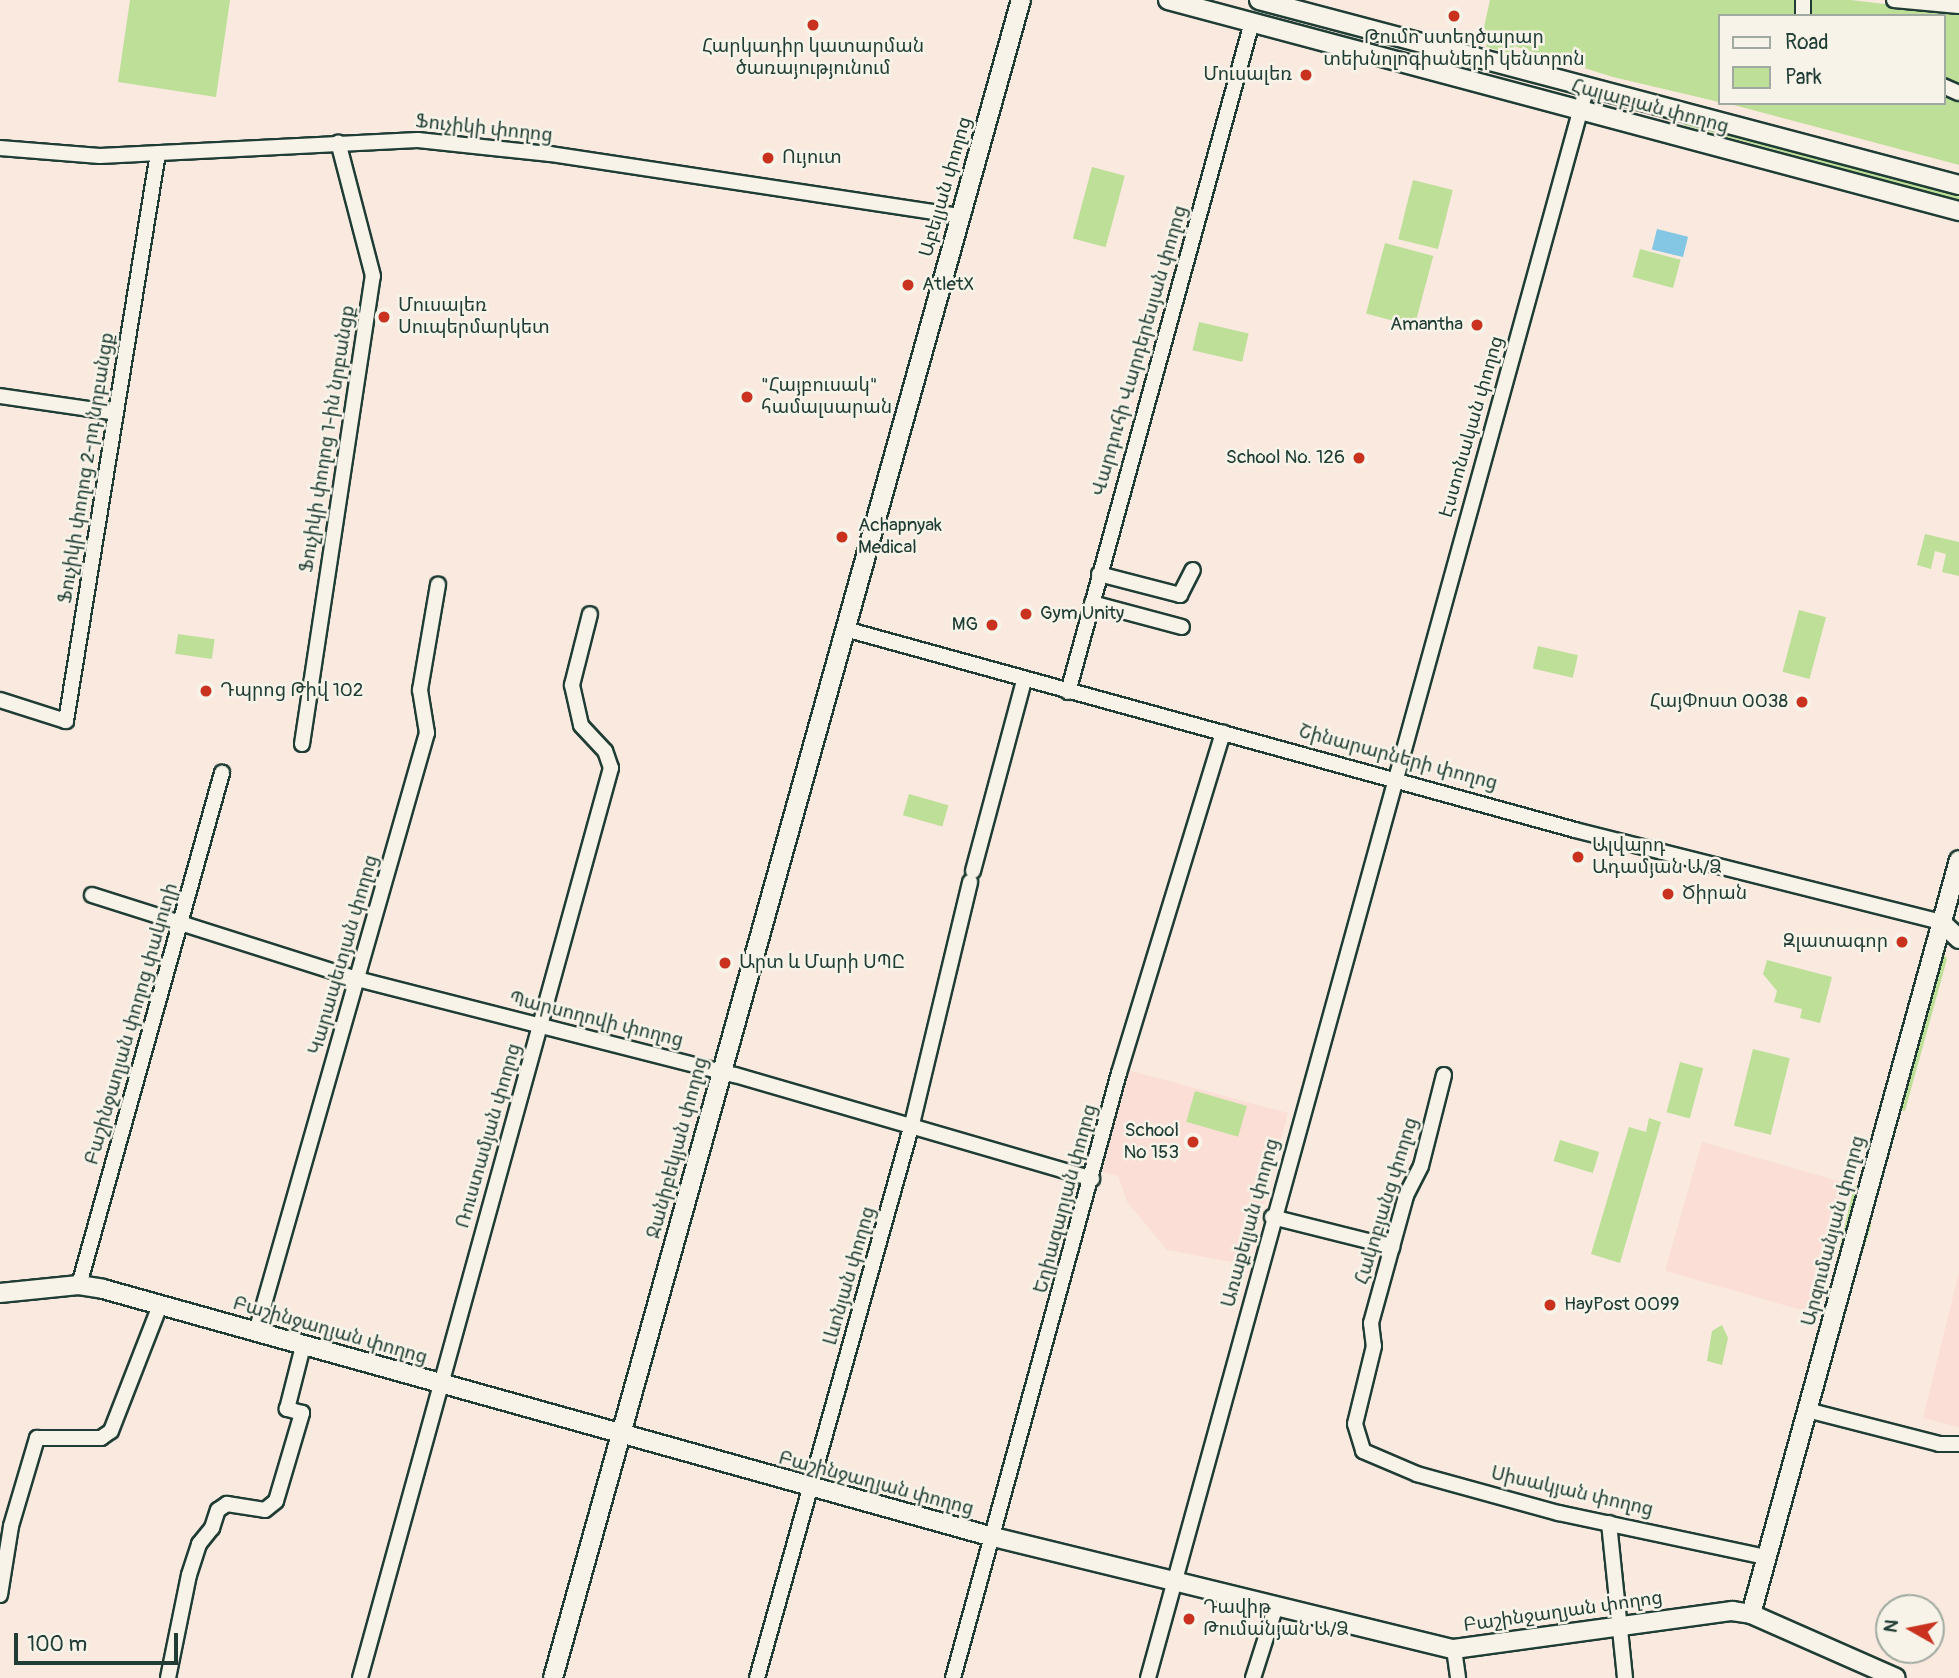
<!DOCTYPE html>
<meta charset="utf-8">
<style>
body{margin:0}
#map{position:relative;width:1959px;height:1678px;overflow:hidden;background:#f9e9df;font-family:Pangolin,"Noto Sans Armenian",sans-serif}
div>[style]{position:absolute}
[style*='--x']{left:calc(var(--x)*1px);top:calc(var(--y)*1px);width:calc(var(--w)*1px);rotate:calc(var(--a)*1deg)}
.built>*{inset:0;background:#fbded5;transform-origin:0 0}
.green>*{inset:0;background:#bedf98;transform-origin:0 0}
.water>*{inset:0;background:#83c7e4;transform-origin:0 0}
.roads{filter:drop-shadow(2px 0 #1f3d34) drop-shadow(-2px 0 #1f3d34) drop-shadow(0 2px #1f3d34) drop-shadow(0 -2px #1f3d34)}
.minor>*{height:14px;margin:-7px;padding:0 7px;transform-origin:7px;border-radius:7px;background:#f7f3e8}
.major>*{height:18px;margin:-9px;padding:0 9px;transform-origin:9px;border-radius:9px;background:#f7f3e8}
.dots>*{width:19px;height:19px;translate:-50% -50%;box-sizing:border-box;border:4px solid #f7f3e8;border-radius:50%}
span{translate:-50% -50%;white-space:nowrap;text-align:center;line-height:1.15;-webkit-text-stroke:5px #f7f3e8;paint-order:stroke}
.poi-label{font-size:19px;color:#1f3d34}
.right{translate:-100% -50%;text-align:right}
.left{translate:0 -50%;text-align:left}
.street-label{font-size:19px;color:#1f3d34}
.legend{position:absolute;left:1718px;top:14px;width:228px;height:91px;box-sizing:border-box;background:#f7f3e8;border:2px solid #a1aaa0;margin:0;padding:9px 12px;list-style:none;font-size:21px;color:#1f3d34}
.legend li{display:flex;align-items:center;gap:14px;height:35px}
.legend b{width:35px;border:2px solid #a1aaa0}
.north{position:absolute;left:1875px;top:1594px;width:70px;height:70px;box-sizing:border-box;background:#f7f3e8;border:2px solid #a1aaa0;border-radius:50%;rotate:279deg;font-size:19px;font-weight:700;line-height:28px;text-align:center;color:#1f3d34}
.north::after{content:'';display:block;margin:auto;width:24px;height:32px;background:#c8321e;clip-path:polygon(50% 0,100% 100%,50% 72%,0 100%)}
.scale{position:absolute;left:14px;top:1633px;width:164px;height:32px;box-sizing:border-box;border:4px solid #1f3d34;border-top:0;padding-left:9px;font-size:21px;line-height:24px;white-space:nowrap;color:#1f3d34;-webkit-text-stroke:5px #f7f3e8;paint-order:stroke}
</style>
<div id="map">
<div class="built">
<div style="clip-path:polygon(1124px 1069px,1288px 1113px,1248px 1265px,1167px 1250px,1127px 1202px,1118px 1176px,1099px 1171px)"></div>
<div style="left:1702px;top:1142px;width:151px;height:134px;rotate:16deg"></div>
<div style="clip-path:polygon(1959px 1272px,1959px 1427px,1923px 1418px)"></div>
</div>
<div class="green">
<div style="clip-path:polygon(130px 0,230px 0,216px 97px,118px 82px)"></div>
<div style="clip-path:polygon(1490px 0,1851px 0,1959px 13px,1959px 165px,1726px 103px,1943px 103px,1943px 16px,1719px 16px,1719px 102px,1613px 77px,1514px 46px,1513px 54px,1486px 47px,1488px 38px,1482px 36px)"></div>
<div style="clip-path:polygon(1684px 121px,1959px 192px,1959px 200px,1683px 125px)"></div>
<div style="left:1092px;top:167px;width:34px;height:74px;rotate:15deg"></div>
<div style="left:1413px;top:180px;width:41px;height:61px;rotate:14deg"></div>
<div style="left:1385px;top:243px;width:50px;height:73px;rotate:15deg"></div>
<div style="left:1640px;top:249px;width:42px;height:29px;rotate:15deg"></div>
<div style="left:1199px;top:322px;width:51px;height:29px;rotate:13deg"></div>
<div style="clip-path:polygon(1925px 534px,1959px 542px,1959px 576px,1942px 572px,1946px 554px,1935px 551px,1931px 569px,1917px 565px)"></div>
<div style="left:1799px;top:610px;width:28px;height:64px;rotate:15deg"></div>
<div style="left:178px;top:634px;width:37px;height:20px;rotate:8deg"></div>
<div style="left:1538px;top:646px;width:41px;height:23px;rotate:13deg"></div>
<div style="left:909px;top:794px;width:41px;height:22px;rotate:16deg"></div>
<div style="clip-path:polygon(1942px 951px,1947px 959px,1905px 1111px,1899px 1110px)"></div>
<div style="clip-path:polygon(1767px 960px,1832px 977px,1820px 1023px,1800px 1018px,1802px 1009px,1774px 1002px,1777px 991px,1763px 974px)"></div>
<div style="left:1753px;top:1049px;width:38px;height:79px;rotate:14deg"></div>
<div style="left:1680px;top:1062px;width:24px;height:52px;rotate:15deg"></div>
<div style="left:1195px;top:1091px;width:54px;height:32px;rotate:16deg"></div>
<div style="clip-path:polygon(1649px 1118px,1661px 1122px,1620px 1263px,1591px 1254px,1629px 1127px,1646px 1132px)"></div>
<div style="left:1560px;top:1140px;width:41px;height:22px;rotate:17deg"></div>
<div style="left:1854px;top:1186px;width:9px;height:139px;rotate:13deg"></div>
<div style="left:1863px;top:1222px;width:9px;height:94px;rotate:18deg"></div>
<div style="clip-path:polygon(1722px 1325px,1728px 1338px,1722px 1365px,1707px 1361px,1712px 1331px)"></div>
</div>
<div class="water">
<div style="left:1657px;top:229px;width:32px;height:21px;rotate:14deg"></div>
</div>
<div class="roads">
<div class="minor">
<div style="--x:1894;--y:0;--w:65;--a:5.3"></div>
<div style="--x:1803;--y:16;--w:16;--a:-90"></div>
<div style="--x:1943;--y:86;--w:17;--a:24"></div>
<div style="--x:0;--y:148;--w:100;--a:4.6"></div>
<div style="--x:100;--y:156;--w:318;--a:-2.9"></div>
<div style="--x:418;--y:140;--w:133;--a:6.1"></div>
<div style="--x:550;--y:154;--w:415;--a:8.6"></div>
<div style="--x:0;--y:396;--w:117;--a:8.3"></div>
<div style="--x:1099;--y:574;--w:84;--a:14.5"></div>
<div style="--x:1180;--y:595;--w:28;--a:-63"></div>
<div style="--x:1092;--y:603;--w:93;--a:14.9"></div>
<div style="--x:845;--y:629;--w:757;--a:15.39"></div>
<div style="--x:1575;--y:830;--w:377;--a:14.1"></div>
<div style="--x:1068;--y:692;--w:695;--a:-74.64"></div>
<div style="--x:0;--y:700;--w:69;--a:17.7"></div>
<div style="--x:66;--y:721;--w:575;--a:-80.8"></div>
<div style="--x:302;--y:744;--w:473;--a:-81.4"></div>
<div style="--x:373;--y:276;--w:138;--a:-104.6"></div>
<div style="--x:973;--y:871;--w:198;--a:-75"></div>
<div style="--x:92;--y:895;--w:278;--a:17.6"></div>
<div style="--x:357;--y:979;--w:390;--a:14.3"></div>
<div style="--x:735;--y:1075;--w:372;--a:16.2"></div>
<div style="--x:1444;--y:1075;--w:94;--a:104.2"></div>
<div style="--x:1421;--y:1166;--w:34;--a:117"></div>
<div style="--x:1406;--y:1196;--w:132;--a:105.4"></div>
<div style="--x:1371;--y:1323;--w:23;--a:83"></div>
<div style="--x:1374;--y:1346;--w:80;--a:103.7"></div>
<div style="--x:1355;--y:1424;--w:28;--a:73"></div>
<div style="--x:1363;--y:1451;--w:59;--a:23.1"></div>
<div style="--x:1417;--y:1474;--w:147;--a:15.4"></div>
<div style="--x:1559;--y:1513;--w:212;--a:12"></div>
<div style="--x:1272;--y:1217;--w:124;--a:14"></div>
<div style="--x:79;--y:1285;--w:532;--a:-74.4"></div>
<div style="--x:256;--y:1332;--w:623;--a:-74.07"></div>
<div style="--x:427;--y:733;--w:44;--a:-99.2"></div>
<div style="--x:420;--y:690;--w:107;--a:-80.3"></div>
<div style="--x:1807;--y:1410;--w:136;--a:14.4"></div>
<div style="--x:1939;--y:1444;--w:20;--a:0"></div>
<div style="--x:1609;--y:1523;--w:156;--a:84.1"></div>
<div style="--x:0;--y:1595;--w:70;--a:-80.9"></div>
<div style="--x:11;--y:1526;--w:92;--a:-73.5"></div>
<div style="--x:37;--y:1438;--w:64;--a:0"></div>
<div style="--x:101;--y:1438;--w:12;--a:-35"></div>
<div style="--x:111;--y:1431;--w:135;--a:-68.7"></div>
<div style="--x:1454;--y:1649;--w:29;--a:82"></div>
<div style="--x:168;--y:1678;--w:105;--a:-78.5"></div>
<div style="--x:189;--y:1575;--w:33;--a:-72"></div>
<div style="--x:199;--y:1544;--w:21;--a:-51"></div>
<div style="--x:212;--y:1528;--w:19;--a:-72"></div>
<div style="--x:218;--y:1510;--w:11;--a:-34"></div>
<div style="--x:227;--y:1504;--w:38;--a:9"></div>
<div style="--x:265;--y:1510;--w:14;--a:-39"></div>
<div style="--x:276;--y:1501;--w:92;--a:-73.5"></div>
<div style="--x:302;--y:1413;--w:16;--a:-165"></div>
<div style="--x:287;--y:1409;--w:65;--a:-75.7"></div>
<div style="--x:360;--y:1678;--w:944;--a:-74.58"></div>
<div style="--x:611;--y:768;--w:18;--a:-109"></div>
<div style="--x:605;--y:751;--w:35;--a:-133"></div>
<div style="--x:581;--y:725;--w:41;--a:-102.7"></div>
<div style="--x:572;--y:685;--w:73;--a:-75.8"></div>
<div style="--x:757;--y:1678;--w:575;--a:-74.37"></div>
<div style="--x:912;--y:1124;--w:249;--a:-76.5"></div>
<div style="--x:953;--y:1678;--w:627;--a:-74.66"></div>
<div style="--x:1119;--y:1073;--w:356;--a:-73"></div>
<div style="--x:1148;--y:1678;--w:1651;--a:-74.58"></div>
<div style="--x:1253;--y:1678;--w:72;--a:-72.3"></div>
</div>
<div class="major">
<div style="--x:1168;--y:0;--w:819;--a:14.94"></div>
<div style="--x:1259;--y:0;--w:724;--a:14.8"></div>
<div style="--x:1941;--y:922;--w:25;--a:43"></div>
<div style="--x:0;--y:1293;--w:79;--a:-5.8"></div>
<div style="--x:79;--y:1285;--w:24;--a:9"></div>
<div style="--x:103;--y:1289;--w:924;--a:15.57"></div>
<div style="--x:993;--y:1537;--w:474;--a:13.7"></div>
<div style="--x:1454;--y:1649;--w:281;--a:-7.8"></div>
<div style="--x:1732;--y:1611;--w:19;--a:9"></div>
<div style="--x:1751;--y:1614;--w:158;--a:23.8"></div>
<div style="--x:1751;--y:1614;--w:782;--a:-74.58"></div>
<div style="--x:553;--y:1678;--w:1742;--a:-74.42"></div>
</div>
</div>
<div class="dots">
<div style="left:1454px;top:16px;background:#c8321e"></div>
<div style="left:813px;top:25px;background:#c8321e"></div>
<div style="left:1306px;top:75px;background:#c8321e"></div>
<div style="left:768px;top:158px;background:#c8321e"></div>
<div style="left:908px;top:285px;background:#c8321e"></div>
<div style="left:384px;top:317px;background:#c8321e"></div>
<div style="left:1477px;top:325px;background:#c8321e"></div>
<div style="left:747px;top:397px;background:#c8321e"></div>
<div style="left:1359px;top:458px;background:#c8321e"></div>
<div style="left:842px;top:537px;background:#c8321e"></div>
<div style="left:1026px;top:614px;background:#c8321e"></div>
<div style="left:992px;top:625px;background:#c8321e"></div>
<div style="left:206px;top:691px;background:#c8321e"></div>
<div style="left:1802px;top:702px;background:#c8321e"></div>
<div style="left:1578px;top:857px;background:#c8321e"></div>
<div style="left:1668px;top:894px;background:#c8321e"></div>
<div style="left:1902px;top:942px;background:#c8321e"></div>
<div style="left:725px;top:963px;background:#c8321e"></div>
<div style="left:1193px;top:1142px;background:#c8321e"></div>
<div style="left:1550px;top:1305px;background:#c8321e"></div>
<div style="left:1189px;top:1619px;background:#c8321e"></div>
</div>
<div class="poi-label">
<span style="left:1454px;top:49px">Թումո ստեղծարար<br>տեխնոլոգիաների կենտրոն</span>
<span style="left:813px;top:58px">Հարկադիր կատարման<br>ծառայությունում</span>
<span class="right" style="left:1292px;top:75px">Մուսալեռ</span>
<span class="left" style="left:782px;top:158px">Ույուտ</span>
<span class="left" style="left:922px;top:285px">AtletX</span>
<span class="left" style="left:398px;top:317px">Մուսալեռ<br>Սուպերմարկետ</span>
<span class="right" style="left:1463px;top:325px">Amantha</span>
<span class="left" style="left:761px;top:397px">"Հայբուսակ"<br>համալսարան</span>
<span class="right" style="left:1345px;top:458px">School No. 126</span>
<span class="left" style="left:858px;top:537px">Achapnyak<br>Medical</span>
<span class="left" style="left:1040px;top:614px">Gym Unity</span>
<span class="right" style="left:978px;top:625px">MG</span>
<span class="left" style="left:220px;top:691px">Դպրոց Թիվ 102</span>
<span class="right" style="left:1788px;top:702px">ՀայՓոստ 0038</span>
<span class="left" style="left:1592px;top:857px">Ալվարդ<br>Ադամյան Ա/Ձ</span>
<span class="left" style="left:1682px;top:894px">Ծիրան</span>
<span class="right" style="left:1888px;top:942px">Զլատագոր</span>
<span class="left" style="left:739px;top:963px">Արտ և Մարի ՍՊԸ</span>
<span class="right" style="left:1179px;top:1142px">School<br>№ 153</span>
<span class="left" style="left:1564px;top:1305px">HayPost 0099</span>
<span class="left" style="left:1203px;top:1619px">Դավիթ<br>Թումանյան Ա/Ձ</span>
</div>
<div class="street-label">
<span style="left:1650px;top:107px;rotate:15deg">Հալաբյան փողոց</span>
<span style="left:484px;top:129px;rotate:6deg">Ֆուչիկի փողոց</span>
<span style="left:946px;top:187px;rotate:-74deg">Աբելյան փողոց</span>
<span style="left:1140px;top:351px;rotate:-74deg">Վարդուհի Վարդերեսյան փողոց</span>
<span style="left:1472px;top:427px;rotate:-74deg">Էստոնական փողոց</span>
<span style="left:328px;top:439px;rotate:-81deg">Ֆուչիկի փողոց 1-ին նրբանցք</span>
<span style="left:87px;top:468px;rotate:-81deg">Ֆուչիկի փողոց 2-րդ նրբանցք</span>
<span style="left:1398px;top:758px;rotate:15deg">Շինարարների փողոց</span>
<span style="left:344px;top:955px;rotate:-74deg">Կարապետյան փողոց</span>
<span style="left:596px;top:1020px;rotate:14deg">Պարսողովի փողոց</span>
<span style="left:132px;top:1024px;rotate:-74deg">Բաշինջաղյան փողոց փակուղի</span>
<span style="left:489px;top:1136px;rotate:-74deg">Ռուստամյան փողոց</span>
<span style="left:678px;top:1148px;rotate:-75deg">Ջանիբեկյան փողոց</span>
<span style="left:1066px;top:1199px;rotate:-75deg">Եղիազարյան փողոց</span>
<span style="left:1387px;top:1201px;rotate:-73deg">Հակոբյանց փողոց</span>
<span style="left:1251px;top:1223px;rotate:-75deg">Առաքելյան փողոց</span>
<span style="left:1834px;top:1231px;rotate:-75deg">Արզումանյան փողոց</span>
<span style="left:850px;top:1276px;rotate:-74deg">Լևոնյան փողոց</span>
<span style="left:330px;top:1331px;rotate:16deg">Բաշինջաղյան փողոց</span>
<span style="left:876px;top:1484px;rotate:15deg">Բաշինջաղյան փողոց</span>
<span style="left:1572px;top:1492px;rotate:13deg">Սիսակյան փողոց</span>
<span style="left:1563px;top:1612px;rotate:-8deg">Բաշինջաղյան փողոց</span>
</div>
<ul class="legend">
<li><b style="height:9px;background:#f7f3e8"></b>Road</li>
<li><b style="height:19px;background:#bedf98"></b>Park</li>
</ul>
<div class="north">N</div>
<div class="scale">100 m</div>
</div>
